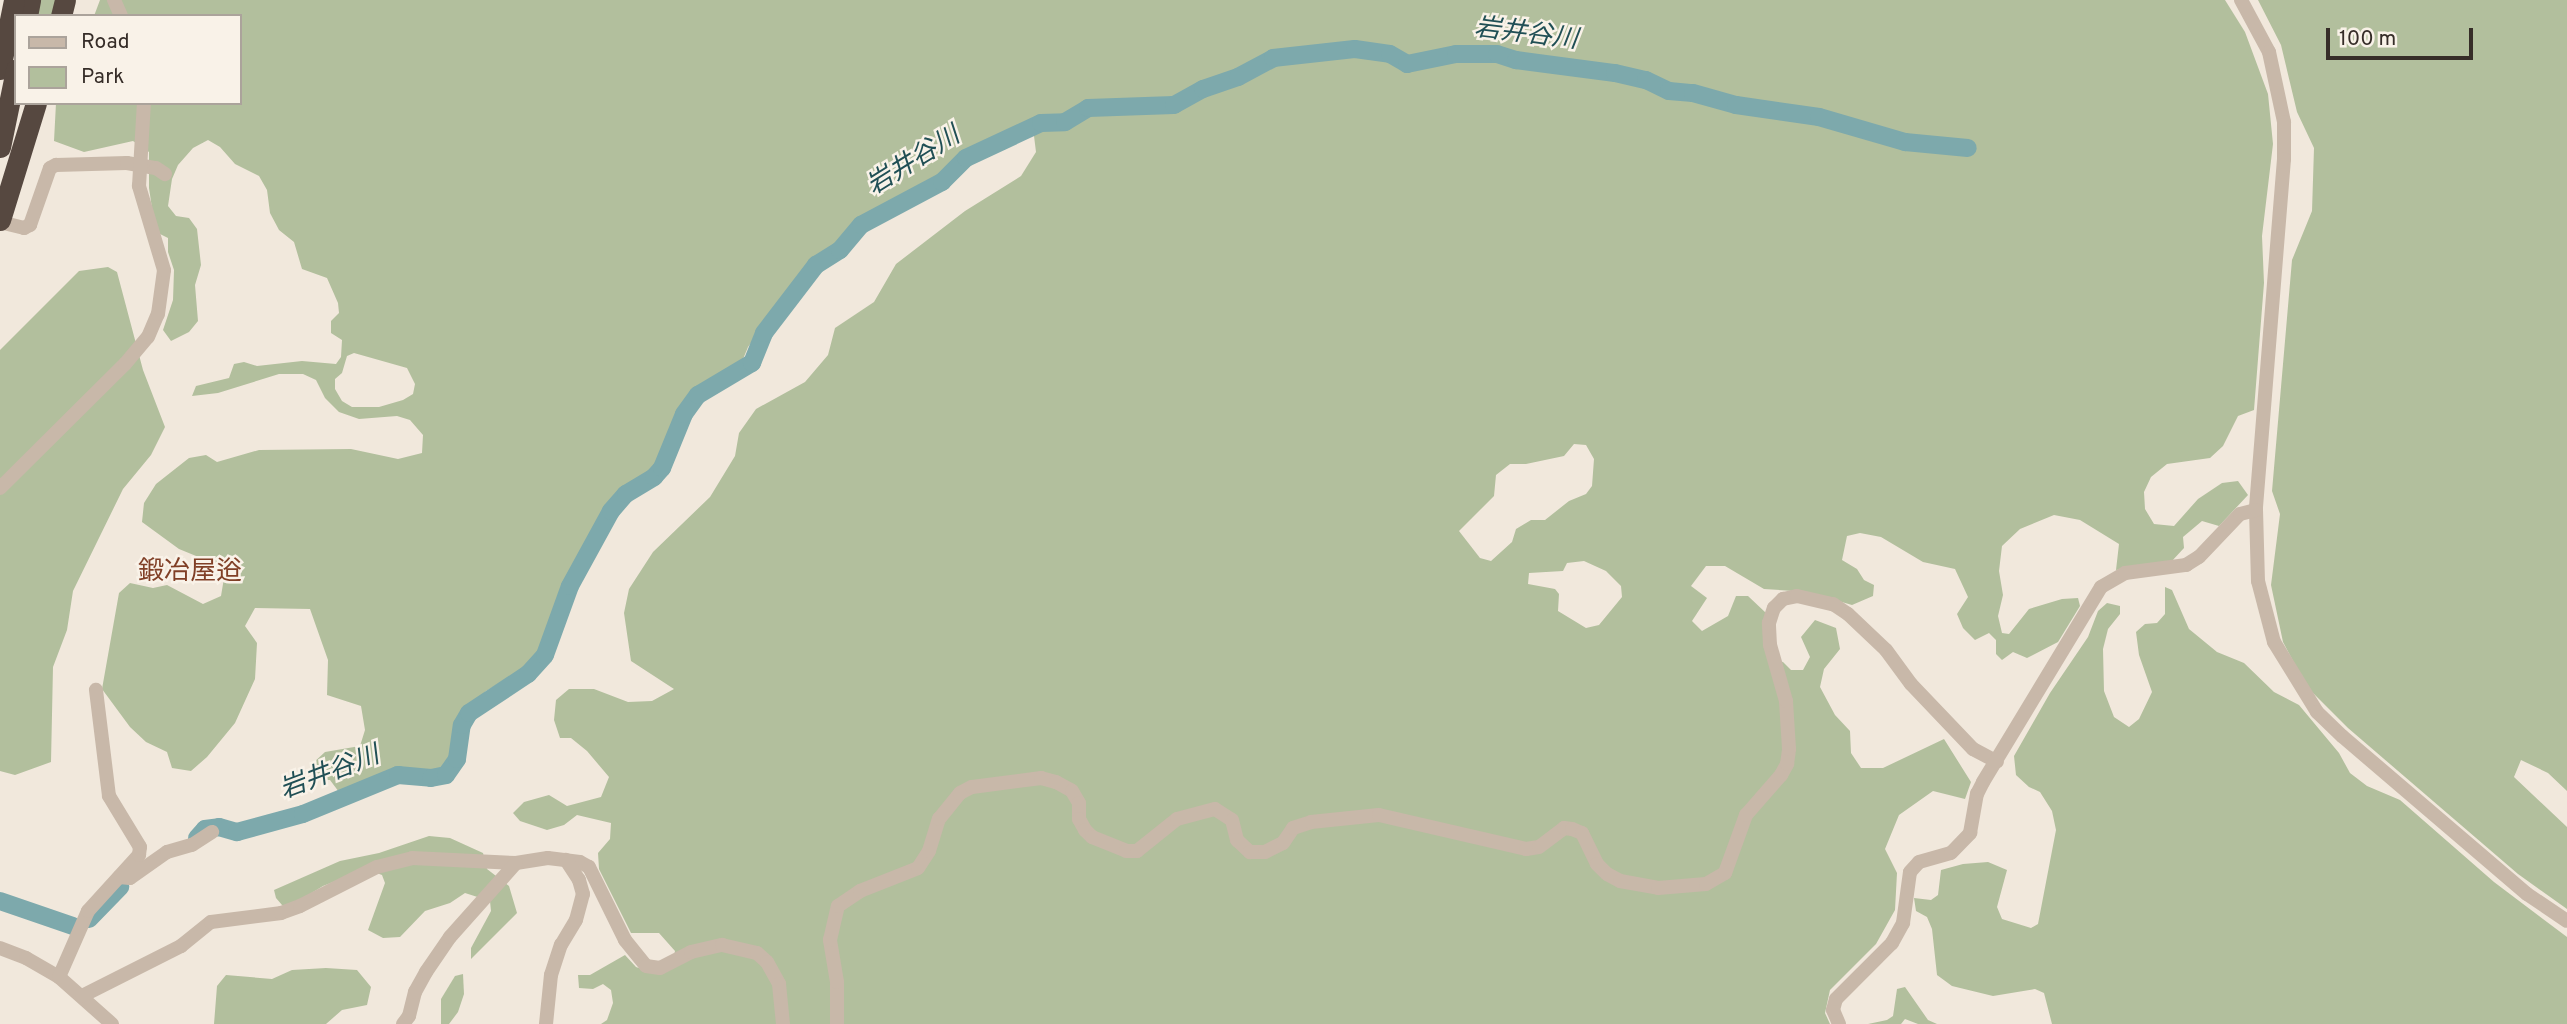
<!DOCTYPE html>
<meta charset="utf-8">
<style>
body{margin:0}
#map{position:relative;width:2567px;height:1024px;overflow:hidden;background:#f1e8dc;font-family:Overpass,"Noto Sans JP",sans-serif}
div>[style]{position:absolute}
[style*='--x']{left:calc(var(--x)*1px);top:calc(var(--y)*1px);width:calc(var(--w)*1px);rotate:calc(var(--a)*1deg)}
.green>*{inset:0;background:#b2bf9d}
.river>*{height:18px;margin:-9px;padding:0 9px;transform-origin:9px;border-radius:9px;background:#7da9ac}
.minor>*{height:14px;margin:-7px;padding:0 7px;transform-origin:7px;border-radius:7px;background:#c8b8a9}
.highway>*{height:21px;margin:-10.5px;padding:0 10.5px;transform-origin:10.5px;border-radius:10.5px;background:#564840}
span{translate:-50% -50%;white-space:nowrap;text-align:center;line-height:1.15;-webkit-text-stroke:5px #f9f2e8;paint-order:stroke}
.water-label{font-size:26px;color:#204f55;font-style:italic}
.neighbourhood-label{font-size:26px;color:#803f26}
.legend{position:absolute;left:14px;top:14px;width:228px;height:91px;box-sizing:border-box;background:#f9f2e8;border:2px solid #aba39b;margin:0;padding:9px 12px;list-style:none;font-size:21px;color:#362d28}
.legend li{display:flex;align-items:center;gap:14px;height:35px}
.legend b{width:35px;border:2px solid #aba39b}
.scale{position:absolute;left:2326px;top:28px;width:147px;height:32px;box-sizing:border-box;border:4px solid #362d28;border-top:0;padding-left:9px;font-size:21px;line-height:24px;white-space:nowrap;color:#362d28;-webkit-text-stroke:5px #f9f2e8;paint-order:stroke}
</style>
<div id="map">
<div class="green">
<div style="clip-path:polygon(37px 0,60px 0,57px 16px,34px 16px)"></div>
<div style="clip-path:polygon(evenodd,100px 0,2225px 0,2245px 32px,2268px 94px,2273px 144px,2262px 236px,2264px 283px,2254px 410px,2238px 416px,2223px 446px,2210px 458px,2167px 464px,2151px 477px,2144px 492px,2145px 509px,2154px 524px,2174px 526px,2198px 499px,2222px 483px,2238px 481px,2248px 495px,2219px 526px,2202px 521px,2183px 537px,2184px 548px,2171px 562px,2116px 570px,2119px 544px,2080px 520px,2054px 515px,2020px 529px,2002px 546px,1999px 571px,2003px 595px,1998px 616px,2002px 633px,2009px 634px,2029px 609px,2062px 599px,2078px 598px,2080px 606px,2058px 642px,2027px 658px,2013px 652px,2002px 660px,1996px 654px,1996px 640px,1989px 633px,1975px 640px,1963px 628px,1957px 614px,1968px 597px,1955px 569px,1923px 562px,1881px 537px,1860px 533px,1847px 536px,1842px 560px,1857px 569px,1864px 580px,1874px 585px,1873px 596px,1852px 605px,1808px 592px,1764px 589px,1725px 566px,1706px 566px,1691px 586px,1707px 598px,1692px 621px,1702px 631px,1728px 616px,1736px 596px,1748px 596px,1766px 613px,1768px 659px,1783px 662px,1791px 670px,1803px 670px,1810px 657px,1801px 637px,1815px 620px,1836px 628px,1840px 649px,1824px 669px,1820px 687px,1835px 715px,1850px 731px,1851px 753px,1861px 768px,1883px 768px,1944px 739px,1971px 782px,1965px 799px,1933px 791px,1899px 815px,1885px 849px,1897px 873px,1895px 910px,1876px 944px,1830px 990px,1825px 1013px,1830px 1024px,601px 1024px,607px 1020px,613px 1003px,611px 990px,603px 984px,593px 989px,579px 988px,578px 975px,590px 975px,625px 955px,636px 967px,653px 973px,672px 965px,675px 951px,659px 933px,631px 933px,599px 869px,598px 853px,610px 839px,611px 823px,577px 815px,564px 825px,547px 830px,520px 821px,513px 813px,524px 802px,549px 795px,567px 806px,601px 797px,609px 777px,587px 751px,571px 738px,560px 738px,554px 720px,556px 700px,569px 689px,594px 689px,628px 702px,652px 701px,674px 689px,631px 661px,624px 613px,629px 589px,653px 552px,710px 497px,735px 456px,739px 433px,756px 409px,805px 382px,828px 355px,835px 328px,874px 302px,896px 264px,965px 211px,1021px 176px,1036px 152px,1034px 136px,1018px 132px,963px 154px,939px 177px,913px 195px,865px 217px,831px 249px,806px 267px,748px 347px,743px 359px,693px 392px,677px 416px,662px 459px,652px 474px,619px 494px,592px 531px,570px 571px,542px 649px,527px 667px,486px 691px,457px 719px,454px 750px,442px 771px,427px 775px,396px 771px,339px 792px,330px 780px,314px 780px,312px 764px,325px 752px,360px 746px,365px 730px,361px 706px,327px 695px,328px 660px,310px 609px,255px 608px,245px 626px,257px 643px,255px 679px,235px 723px,207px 757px,191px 771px,172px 768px,167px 752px,146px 742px,130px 727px,102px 689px,119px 593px,130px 583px,153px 588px,167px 585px,203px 604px,221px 596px,224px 578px,201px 558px,179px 549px,142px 522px,144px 503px,156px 484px,189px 458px,206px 455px,217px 462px,259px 450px,351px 449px,398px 459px,422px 453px,423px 435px,410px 420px,397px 416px,359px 419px,339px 412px,325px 398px,316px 380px,303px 374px,279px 374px,218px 393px,192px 396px,196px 386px,229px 378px,234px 364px,244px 362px,257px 366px,302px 361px,336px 364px,341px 357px,342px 340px,331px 333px,331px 321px,339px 313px,338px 303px,327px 278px,302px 269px,294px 242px,279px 230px,270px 213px,267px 190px,259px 176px,235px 164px,220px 147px,208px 140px,193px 148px,178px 165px,172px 179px,168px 206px,176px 216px,189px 218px,197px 229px,201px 265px,195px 285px,198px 321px,189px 332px,171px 341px,163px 330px,173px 300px,174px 270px,168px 252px,168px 238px,160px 234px,153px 215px,149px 188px,149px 152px,133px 141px,84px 152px,54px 141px,56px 103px,240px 103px,240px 16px,94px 16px,100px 0,354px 353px,407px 368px,415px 384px,413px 394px,403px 400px,379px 407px,352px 407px,342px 401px,335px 389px,335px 379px,342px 373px,347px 356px,354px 353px,100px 0,1574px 444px,1586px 445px,1594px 459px,1592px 486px,1586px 494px,1569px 501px,1545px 520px,1531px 520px,1516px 529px,1512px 542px,1491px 561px,1480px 558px,1459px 531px,1494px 496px,1496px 475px,1510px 464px,1526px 464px,1564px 456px,1574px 444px,100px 0,1584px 561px,1606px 571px,1621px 586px,1622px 597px,1599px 625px,1586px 628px,1558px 611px,1559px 594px,1555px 589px,1528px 584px,1529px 573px,1563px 571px,1567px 563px,1584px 561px)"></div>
<div style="clip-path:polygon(2258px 0,2567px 0,2567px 791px,2548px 773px,2521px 760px,2514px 777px,2567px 827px,2567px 909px,2518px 874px,2348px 728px,2307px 687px,2283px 642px,2271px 585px,2280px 514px,2272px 491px,2292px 260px,2312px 211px,2314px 148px,2297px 112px,2281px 45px)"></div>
<div style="clip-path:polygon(108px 267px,117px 272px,143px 370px,165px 427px,151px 455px,123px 489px,73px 591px,67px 630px,53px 667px,51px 762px,15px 775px,0 771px,0 350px,79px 271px)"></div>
<div style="clip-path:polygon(2165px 587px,2172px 590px,2189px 629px,2217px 652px,2244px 663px,2274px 692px,2299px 705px,2339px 753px,2350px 773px,2367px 786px,2400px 800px,2494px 882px,2567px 937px,2567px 1024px,2052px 1024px,2044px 993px,2035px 989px,1993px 996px,1952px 986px,1937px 975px,1932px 929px,1927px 917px,1916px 911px,1914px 898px,1931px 900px,1938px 895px,1941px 870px,1963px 864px,1988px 862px,2007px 870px,1997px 907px,2002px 919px,2031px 928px,2038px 924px,2056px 830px,2052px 811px,2040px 792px,2029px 787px,2016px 775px,2014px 756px,2050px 693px,2088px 637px,2098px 611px,2107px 603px,2120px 606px,2120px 614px,2108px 629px,2103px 649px,2104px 691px,2114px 717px,2129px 727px,2139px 719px,2152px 692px,2139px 655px,2136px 632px,2145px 624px,2157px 623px,2165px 614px)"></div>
<div style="clip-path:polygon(429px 836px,450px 838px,483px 853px,487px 869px,509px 886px,517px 913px,471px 959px,471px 948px,491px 911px,490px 901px,465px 893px,450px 903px,425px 911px,400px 937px,383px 938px,368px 930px,385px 883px,382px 875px,366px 869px,323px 886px,292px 905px,282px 905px,276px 898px,274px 890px,340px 861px,379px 853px)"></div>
<div style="clip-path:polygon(326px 968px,357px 970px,371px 987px,367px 1005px,342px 1010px,326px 1024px,214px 1024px,217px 986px,226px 975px,272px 979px,292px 970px)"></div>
<div style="clip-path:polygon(463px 974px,464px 994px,458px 1012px,449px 1024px,441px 1024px,441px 999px,455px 976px)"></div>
<div style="clip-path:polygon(1905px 987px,1928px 1020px,1937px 1024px,1918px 1024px,1905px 1019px,1901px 1024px,1868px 1024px,1887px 1020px,1893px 1016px,1897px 989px)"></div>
</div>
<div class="river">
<div style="--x:197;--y:838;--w:12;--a:-48"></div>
<div style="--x:205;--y:829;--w:14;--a:-8"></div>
<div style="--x:219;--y:827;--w:19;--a:16"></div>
<div style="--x:237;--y:832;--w:68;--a:-15.3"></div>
<div style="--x:303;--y:814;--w:103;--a:-22.3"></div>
<div style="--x:398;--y:775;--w:33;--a:5"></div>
<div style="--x:431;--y:778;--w:15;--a:-11"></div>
<div style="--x:446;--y:775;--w:19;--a:-55"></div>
<div style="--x:457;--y:759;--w:34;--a:-82"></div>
<div style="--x:462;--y:725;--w:14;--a:-60"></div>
<div style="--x:469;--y:713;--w:71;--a:-33.5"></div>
<div style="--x:528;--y:674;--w:25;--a:-48"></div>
<div style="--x:545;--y:655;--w:73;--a:-70.1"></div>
<div style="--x:570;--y:586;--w:85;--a:-61.3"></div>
<div style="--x:611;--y:511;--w:23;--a:-49"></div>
<div style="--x:626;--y:494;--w:33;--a:-31"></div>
<div style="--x:654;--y:477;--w:12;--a:-48"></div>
<div style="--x:662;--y:468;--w:58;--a:-67.8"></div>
<div style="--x:684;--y:414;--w:24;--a:-54"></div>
<div style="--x:698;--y:395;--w:63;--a:-30.7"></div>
<div style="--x:752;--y:363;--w:32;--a:-68"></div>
<div style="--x:764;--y:333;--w:86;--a:-52.6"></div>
<div style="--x:816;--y:265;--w:28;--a:-32"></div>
<div style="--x:840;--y:250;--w:33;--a:-50"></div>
<div style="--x:861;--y:225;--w:92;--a:-28"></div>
<div style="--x:942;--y:182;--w:34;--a:-45"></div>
<div style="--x:966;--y:158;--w:83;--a:-25"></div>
<div style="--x:1041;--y:123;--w:24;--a:-2"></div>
<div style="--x:1065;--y:122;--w:27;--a:-31"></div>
<div style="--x:1088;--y:108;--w:86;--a:-2"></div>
<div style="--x:1174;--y:105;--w:33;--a:-29"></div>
<div style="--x:1203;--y:89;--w:37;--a:-19"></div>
<div style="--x:1238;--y:77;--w:40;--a:-28"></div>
<div style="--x:1273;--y:58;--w:82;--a:-6.3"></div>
<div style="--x:1355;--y:49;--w:35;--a:8"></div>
<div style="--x:1390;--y:54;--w:20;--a:30"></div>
<div style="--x:1407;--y:64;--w:50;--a:-11.5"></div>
<div style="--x:1456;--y:54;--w:41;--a:0"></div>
<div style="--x:1497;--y:54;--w:20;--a:18"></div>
<div style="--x:1516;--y:60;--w:100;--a:7.5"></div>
<div style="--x:1615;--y:73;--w:32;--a:13"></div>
<div style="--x:1646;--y:80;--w:25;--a:26"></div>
<div style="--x:1669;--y:91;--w:24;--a:5"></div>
<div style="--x:1693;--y:93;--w:45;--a:15.6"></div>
<div style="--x:1736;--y:105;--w:84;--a:8.2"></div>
<div style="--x:1819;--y:117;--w:90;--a:16.2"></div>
<div style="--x:1905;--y:142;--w:63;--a:5.4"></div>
<div style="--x:0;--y:901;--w:77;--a:18.9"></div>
<div style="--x:89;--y:919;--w:45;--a:-45.9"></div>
</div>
<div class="minor">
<div style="--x:114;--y:0;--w:17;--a:66"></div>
<div style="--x:2241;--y:0;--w:59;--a:61.7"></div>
<div style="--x:2269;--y:52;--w:72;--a:77.9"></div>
<div style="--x:2284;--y:122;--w:37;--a:90"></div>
<div style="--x:2284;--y:159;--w:352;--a:94.6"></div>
<div style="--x:2256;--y:510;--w:71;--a:88.4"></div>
<div style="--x:2258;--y:581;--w:63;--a:75.3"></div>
<div style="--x:2274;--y:642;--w:82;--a:58.4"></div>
<div style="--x:2317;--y:712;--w:35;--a:44"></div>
<div style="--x:2342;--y:736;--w:243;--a:40.5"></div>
<div style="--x:2527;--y:894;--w:48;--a:34"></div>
<div style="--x:0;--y:222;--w:25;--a:14"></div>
<div style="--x:24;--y:228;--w:7;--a:-27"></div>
<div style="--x:30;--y:225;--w:60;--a:-70.7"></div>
<div style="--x:50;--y:168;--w:7;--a:-27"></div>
<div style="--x:56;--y:165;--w:71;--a:-1.6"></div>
<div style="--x:127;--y:163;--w:29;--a:10"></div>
<div style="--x:156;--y:168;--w:11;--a:34"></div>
<div style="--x:0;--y:488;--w:176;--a:-44.8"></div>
<div style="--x:125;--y:364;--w:35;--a:-50"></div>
<div style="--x:148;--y:337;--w:25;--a:-67"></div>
<div style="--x:158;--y:314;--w:44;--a:-82.2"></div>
<div style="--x:164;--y:270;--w:88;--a:-106.6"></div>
<div style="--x:139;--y:186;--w:83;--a:-86.6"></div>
<div style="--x:119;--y:877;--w:11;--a:5"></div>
<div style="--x:130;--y:878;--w:45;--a:-35.1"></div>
<div style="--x:167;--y:852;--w:26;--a:-16"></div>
<div style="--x:192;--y:845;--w:24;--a:-33"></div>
<div style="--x:0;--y:948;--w:28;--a:21"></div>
<div style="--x:26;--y:958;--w:38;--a:30"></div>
<div style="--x:59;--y:977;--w:71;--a:41.6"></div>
<div style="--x:59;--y:977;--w:72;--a:-66.3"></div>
<div style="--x:88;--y:911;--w:76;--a:-47.7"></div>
<div style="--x:139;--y:855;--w:8;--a:-83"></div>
<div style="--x:140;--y:847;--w:60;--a:-121.3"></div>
<div style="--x:109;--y:796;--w:107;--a:-97"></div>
<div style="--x:82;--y:996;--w:111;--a:-26.8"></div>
<div style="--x:181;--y:946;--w:38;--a:-39"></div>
<div style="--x:211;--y:922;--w:71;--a:-7.3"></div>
<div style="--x:281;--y:913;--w:20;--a:-20"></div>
<div style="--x:300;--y:906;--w:86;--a:-26.9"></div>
<div style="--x:377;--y:867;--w:36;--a:-14"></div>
<div style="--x:412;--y:858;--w:104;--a:2.8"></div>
<div style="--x:516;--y:863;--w:32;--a:-9"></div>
<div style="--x:548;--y:858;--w:32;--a:7"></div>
<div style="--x:580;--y:862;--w:10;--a:29"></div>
<div style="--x:589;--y:867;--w:81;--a:63.7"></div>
<div style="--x:625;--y:940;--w:33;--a:51"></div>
<div style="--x:646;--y:966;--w:14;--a:8"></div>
<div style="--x:660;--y:968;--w:35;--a:-27"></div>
<div style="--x:691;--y:952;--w:32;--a:-13"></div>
<div style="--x:722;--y:945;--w:36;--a:13"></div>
<div style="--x:757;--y:953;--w:13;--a:42"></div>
<div style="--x:767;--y:962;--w:25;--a:61"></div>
<div style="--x:779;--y:984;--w:40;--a:84.3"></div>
<div style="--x:403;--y:1024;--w:10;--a:-53"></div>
<div style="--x:409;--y:1016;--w:25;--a:-76"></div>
<div style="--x:415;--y:992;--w:23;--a:-61"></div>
<div style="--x:426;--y:972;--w:42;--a:-55.6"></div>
<div style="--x:450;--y:937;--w:99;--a:-48.3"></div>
<div style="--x:546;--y:1024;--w:49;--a:-84.2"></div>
<div style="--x:551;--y:975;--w:32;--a:-72"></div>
<div style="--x:561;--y:945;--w:29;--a:-59"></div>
<div style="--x:576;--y:920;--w:27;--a:-75"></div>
<div style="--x:583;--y:894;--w:15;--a:-106"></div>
<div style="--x:579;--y:880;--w:24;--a:-123"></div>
<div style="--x:837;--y:1024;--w:42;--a:-90"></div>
<div style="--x:837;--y:982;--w:43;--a:-99.5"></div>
<div style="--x:830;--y:940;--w:35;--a:-77"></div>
<div style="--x:838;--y:906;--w:27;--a:-34"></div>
<div style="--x:860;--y:891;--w:62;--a:-21.6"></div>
<div style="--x:918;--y:868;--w:20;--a:-57"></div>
<div style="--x:929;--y:851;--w:34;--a:-73"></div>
<div style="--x:939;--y:819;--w:33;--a:-51"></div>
<div style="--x:960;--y:793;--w:13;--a:-27"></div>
<div style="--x:972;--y:787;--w:70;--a:-7.4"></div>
<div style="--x:1041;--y:778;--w:16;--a:15"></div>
<div style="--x:1056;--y:782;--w:18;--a:29"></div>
<div style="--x:1072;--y:791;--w:14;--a:60"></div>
<div style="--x:1079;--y:803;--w:16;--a:90"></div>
<div style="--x:1079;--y:819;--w:13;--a:61"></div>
<div style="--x:1085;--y:830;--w:10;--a:45"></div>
<div style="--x:1092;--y:837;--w:37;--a:22"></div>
<div style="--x:1126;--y:851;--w:11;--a:0"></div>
<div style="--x:1137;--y:851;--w:51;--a:-38.7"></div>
<div style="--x:1177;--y:819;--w:39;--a:-15"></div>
<div style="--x:1215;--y:809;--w:20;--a:33"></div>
<div style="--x:1232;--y:820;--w:21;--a:76"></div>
<div style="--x:1237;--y:840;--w:18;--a:43"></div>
<div style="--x:1250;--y:852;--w:15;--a:0"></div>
<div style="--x:1265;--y:852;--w:20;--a:-27"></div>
<div style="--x:1283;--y:843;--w:18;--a:-56"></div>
<div style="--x:1293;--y:828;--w:19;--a:-18"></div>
<div style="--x:1311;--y:822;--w:68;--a:-5.9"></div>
<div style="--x:1379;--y:815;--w:151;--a:13"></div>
<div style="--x:1526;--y:849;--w:13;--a:-9"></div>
<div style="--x:1539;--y:847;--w:31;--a:-37"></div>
<div style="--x:1564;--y:828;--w:8;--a:7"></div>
<div style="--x:1572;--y:829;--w:11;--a:22"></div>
<div style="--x:1582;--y:833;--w:34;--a:64"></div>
<div style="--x:1597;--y:864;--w:14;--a:45"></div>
<div style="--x:1607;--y:874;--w:15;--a:28"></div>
<div style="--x:1620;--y:881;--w:39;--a:10"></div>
<div style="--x:1658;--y:888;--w:48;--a:-4.8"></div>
<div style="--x:1706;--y:884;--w:22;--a:-30"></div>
<div style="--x:1725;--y:873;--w:62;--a:-70.1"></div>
<div style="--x:1746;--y:815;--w:53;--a:-48.8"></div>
<div style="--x:1781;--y:775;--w:13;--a:-61"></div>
<div style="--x:1787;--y:764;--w:15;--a:-82"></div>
<div style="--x:1789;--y:749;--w:48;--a:-93.6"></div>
<div style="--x:1786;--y:701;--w:58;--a:-105.9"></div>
<div style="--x:1770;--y:645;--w:22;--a:-93"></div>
<div style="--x:1769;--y:623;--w:16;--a:-72"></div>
<div style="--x:1774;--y:608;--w:13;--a:-45"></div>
<div style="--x:1783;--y:599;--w:14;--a:-12"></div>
<div style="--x:1797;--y:596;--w:37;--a:13"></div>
<div style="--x:1833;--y:604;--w:18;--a:34"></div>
<div style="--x:1848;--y:614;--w:52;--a:43.5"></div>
<div style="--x:1886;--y:650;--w:42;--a:53.7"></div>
<div style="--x:1911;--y:684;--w:90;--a:46.4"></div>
<div style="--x:1973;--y:749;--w:27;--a:28"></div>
<div style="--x:1839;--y:1024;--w:15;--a:-113"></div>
<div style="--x:1833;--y:1010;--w:11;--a:-75"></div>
<div style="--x:1836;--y:999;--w:79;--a:-45"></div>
<div style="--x:1892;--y:943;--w:23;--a:-61"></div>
<div style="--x:1903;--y:923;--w:51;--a:-82.2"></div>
<div style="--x:1910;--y:872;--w:13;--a:-48"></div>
<div style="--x:1919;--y:862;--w:33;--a:-16"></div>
<div style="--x:1951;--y:853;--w:28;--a:-46"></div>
<div style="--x:1970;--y:833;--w:40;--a:-80"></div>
<div style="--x:1977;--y:794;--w:13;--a:-63"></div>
<div style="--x:1983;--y:782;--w:228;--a:-58.8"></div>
<div style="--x:2101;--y:587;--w:28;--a:-30"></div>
<div style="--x:2125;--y:573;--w:62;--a:-7.5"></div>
<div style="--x:2186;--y:565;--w:15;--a:-32"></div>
<div style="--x:2199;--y:557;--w:59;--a:-46.4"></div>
<div style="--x:2240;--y:514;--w:16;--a:-14"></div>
</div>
<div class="highway">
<div style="--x:27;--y:16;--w:16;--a:-79"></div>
<div style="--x:61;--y:16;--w:16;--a:-76"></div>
<div style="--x:0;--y:69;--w:70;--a:-78.5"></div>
<div style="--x:0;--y:147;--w:79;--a:-78.3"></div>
<div style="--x:0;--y:220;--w:122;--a:-72.9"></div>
</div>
<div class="water-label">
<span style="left:1526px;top:35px;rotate:7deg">岩井谷川</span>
<span style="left:914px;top:162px;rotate:-32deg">岩井谷川</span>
<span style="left:330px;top:774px;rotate:-21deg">岩井谷川</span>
</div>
<div class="neighbourhood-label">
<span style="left:190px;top:573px">鍛冶屋逧</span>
</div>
<ul class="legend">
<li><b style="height:9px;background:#c8b8a9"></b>Road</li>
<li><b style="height:19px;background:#b2bf9d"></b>Park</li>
</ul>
<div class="scale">100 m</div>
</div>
